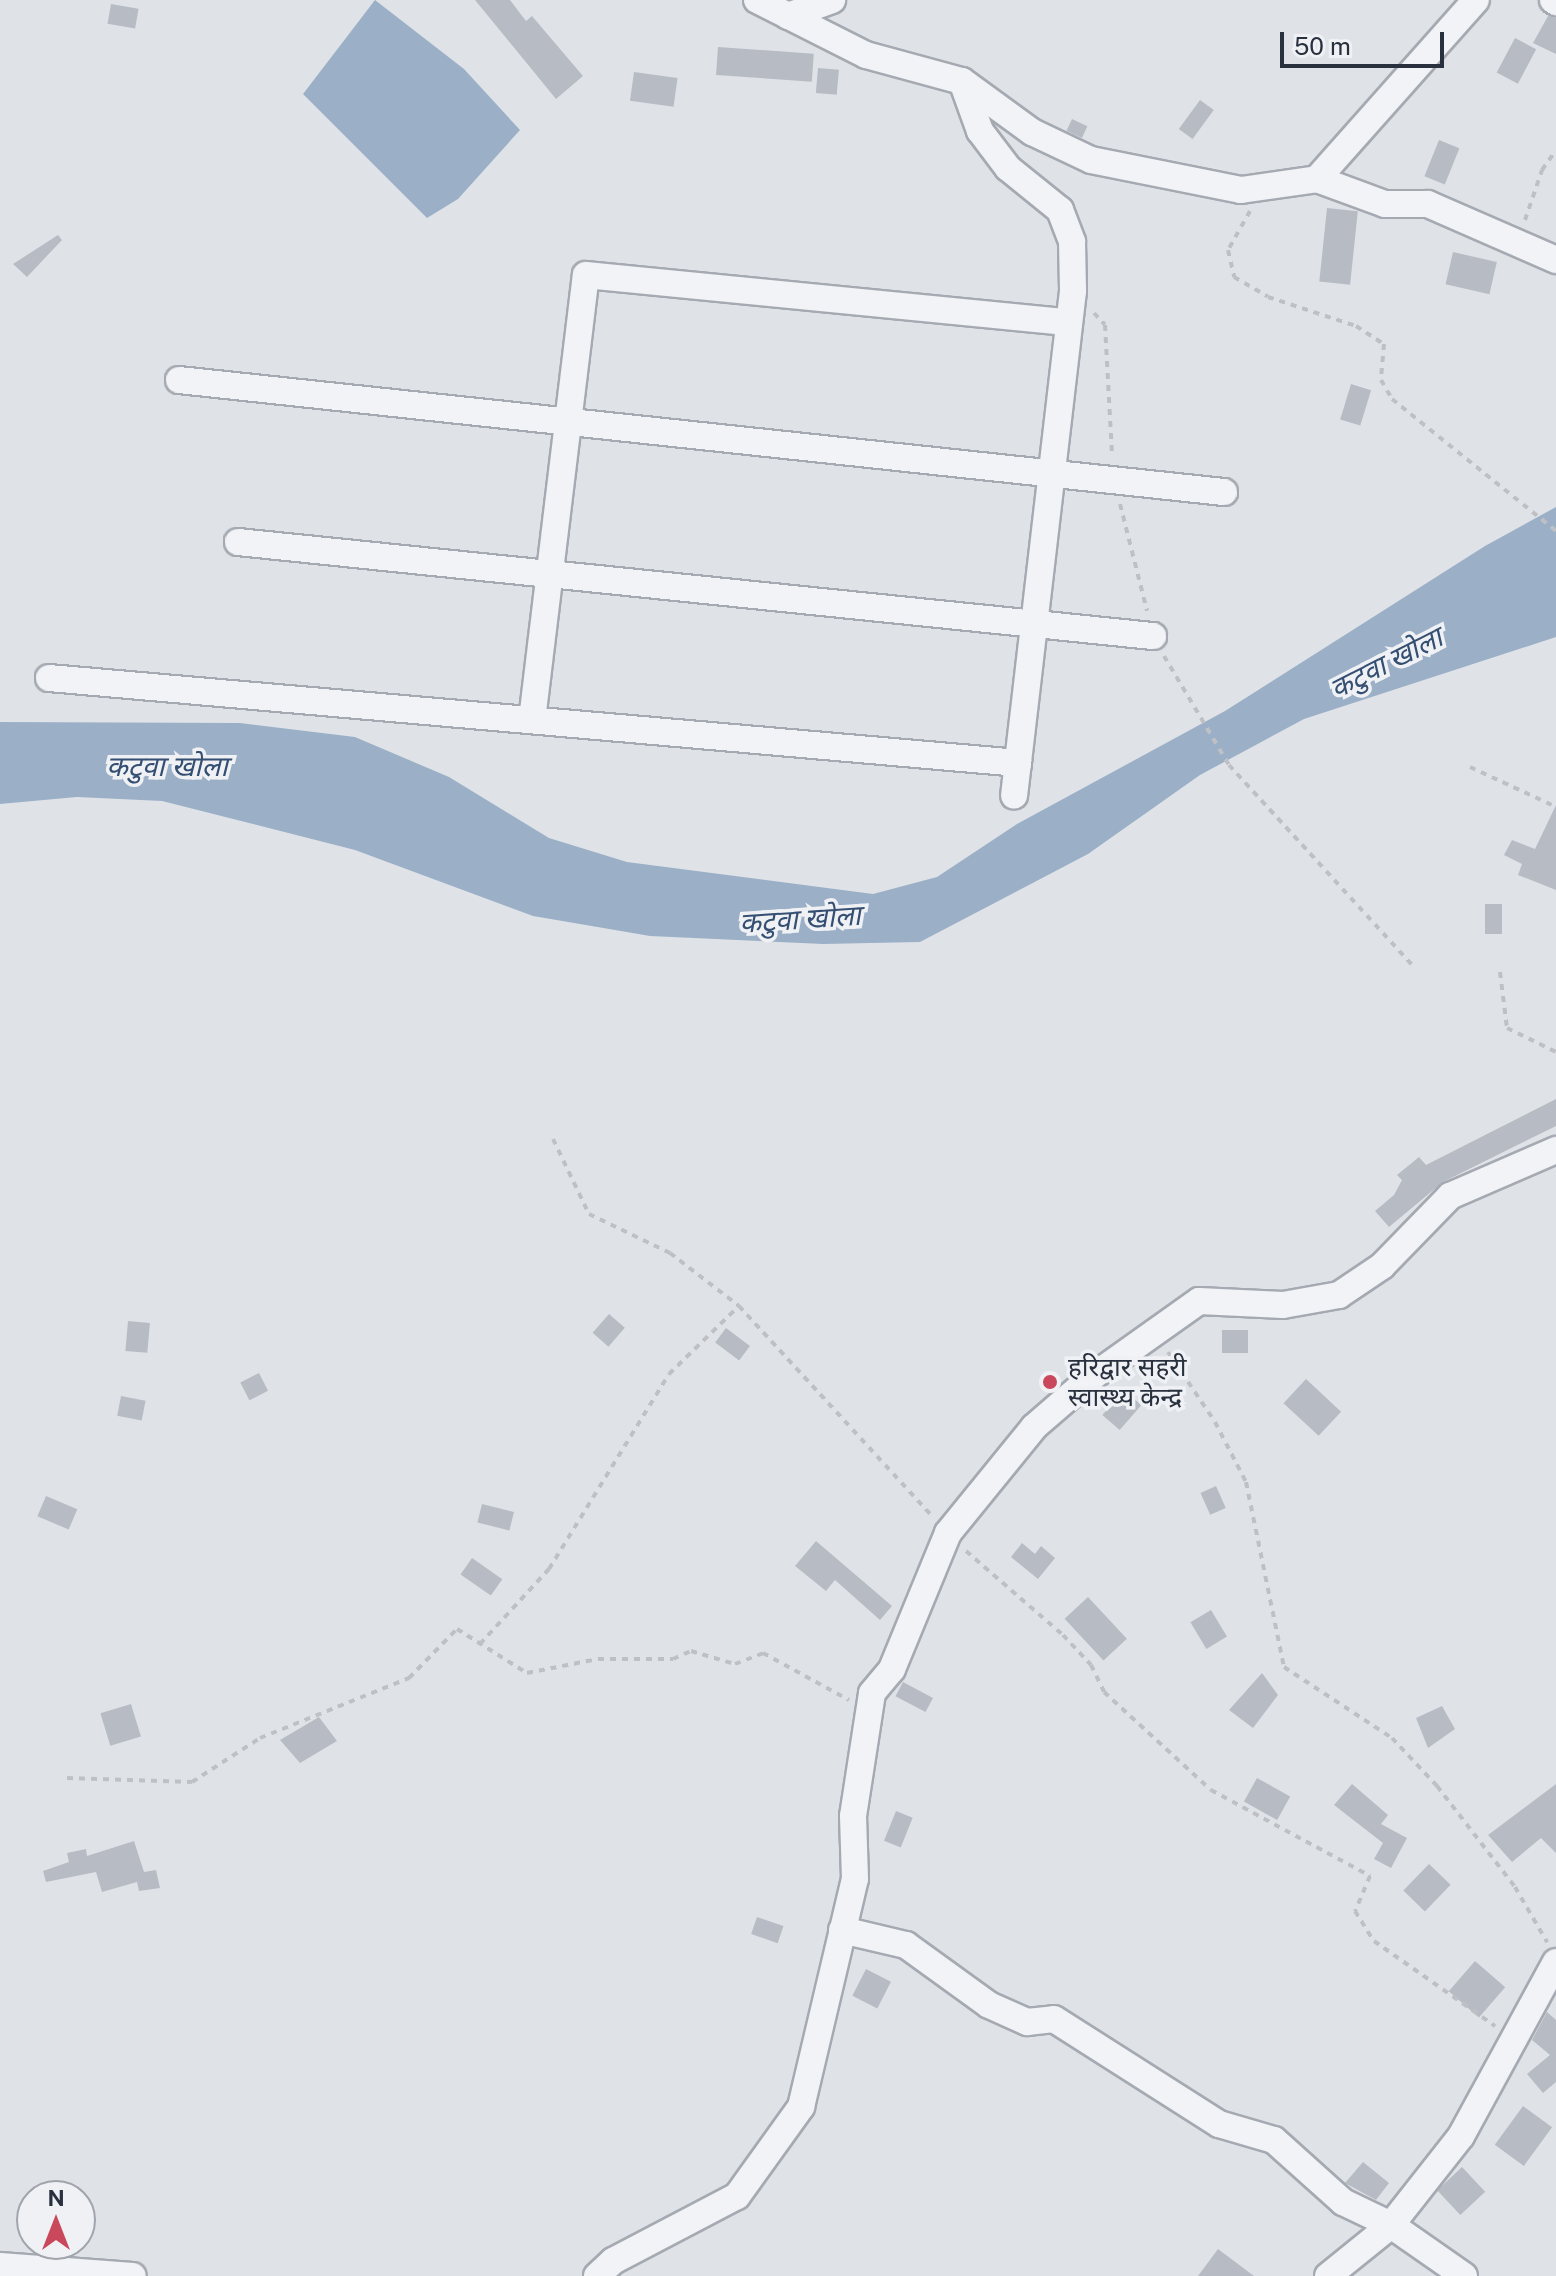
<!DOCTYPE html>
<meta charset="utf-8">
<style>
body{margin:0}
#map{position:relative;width:1556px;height:2276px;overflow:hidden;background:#dfe3e8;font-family:"Public Sans","Noto Sans Devanagari",sans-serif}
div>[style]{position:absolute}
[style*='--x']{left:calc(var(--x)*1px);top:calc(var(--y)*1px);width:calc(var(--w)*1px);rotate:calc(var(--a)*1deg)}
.water>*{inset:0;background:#9bb0c7}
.building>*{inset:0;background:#b7bcc4;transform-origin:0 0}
.path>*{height:4px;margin-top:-2px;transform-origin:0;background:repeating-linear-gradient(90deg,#bec0c6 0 6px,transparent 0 12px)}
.roads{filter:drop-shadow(2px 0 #a5aab2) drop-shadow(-2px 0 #a5aab2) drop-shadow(0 2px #a5aab2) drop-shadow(0 -2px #a5aab2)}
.street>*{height:26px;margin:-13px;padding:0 13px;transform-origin:13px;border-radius:13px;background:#f2f3f6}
.dots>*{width:22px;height:22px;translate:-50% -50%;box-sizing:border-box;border:4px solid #eff1f5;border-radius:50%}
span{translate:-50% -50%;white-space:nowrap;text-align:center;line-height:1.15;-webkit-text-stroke:7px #eff1f5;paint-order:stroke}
.poi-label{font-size:26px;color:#29303e}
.left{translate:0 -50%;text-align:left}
.water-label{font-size:28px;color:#344f71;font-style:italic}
.north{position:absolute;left:16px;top:2180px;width:80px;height:80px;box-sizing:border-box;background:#eff1f5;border:2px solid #a0a4ac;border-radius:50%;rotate:0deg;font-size:22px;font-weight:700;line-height:32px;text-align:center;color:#29303e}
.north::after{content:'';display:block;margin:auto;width:28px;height:36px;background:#c9485b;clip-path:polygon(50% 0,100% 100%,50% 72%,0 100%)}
.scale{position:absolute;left:1280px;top:32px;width:164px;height:36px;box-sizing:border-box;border:4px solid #29303e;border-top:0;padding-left:10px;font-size:24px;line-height:28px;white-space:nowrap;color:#29303e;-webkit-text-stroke:6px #eff1f5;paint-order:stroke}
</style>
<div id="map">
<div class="water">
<div style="clip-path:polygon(375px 0,464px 69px,520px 130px,458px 199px,427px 218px,303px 94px)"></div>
<div style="clip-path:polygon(1556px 507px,1556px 637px,1304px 719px,1200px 775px,1088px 854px,920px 942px,823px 944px,650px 936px,533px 916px,355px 850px,162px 801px,77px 797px,0 804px,0 722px,240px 723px,355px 737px,449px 777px,549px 838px,627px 862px,873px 894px,937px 877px,1017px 824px,1225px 711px,1485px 546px)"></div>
</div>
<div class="building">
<div style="clip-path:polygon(475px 0,510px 0,526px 21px,532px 16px,583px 76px,556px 99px)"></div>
<div style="left:111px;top:4px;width:28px;height:20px;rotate:10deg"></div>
<div style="clip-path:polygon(1548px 16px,1556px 18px,1556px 54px,1533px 43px)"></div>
<div style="left:1515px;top:38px;width:24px;height:39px;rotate:28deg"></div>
<div style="left:718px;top:47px;width:96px;height:28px;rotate:4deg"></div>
<div style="left:818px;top:68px;width:21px;height:25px;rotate:5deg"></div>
<div style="left:634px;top:72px;width:44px;height:29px;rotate:8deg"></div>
<div style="left:1200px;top:100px;width:17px;height:36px;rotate:36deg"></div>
<div style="left:1072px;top:119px;width:17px;height:13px;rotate:25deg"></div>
<div style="left:1439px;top:140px;width:22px;height:39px;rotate:22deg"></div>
<div style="left:1327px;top:208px;width:31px;height:74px;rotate:6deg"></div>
<div style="clip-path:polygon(58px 235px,62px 240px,27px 277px,13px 264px)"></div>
<div style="left:1453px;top:252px;width:45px;height:33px;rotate:13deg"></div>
<div style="left:1351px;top:384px;width:21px;height:37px;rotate:17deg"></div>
<div style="clip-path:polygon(1556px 805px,1556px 890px,1518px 875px,1522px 864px,1504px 855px,1512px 840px,1535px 849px)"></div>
<div style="left:1485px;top:904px;width:17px;height:30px"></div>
<div style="clip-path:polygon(1556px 1099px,1556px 1126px,1443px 1182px,1389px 1227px,1375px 1211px,1394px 1195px,1402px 1180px,1397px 1175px,1419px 1157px,1426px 1165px)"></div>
<div style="left:609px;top:1314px;width:21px;height:25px;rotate:41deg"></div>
<div style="left:128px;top:1321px;width:22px;height:30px;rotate:5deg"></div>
<div style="left:726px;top:1328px;width:30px;height:18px;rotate:37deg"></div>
<div style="left:1248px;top:1330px;width:23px;height:26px;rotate:90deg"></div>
<div style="left:259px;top:1373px;width:20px;height:21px;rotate:63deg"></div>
<div style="left:1306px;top:1379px;width:48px;height:33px;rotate:43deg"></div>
<div style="left:1124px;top:1390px;width:23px;height:33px;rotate:41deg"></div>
<div style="left:121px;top:1396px;width:25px;height:20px;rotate:11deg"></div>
<div style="left:1216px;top:1486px;width:24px;height:17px;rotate:66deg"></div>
<div style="left:46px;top:1496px;width:34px;height:22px;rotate:23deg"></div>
<div style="left:482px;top:1504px;width:33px;height:19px;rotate:14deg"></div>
<div style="clip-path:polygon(816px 1541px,892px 1606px,880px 1620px,835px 1580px,826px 1591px,795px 1566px)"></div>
<div style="clip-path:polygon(1022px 1543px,1035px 1554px,1041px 1546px,1055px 1558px,1038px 1579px,1011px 1557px)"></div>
<div style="left:472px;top:1558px;width:37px;height:20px;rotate:35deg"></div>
<div style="left:1088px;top:1597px;width:57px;height:32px;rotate:47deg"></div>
<div style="left:1211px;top:1610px;width:31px;height:24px;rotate:59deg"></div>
<div style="clip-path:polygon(1262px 1673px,1278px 1695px,1253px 1728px,1229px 1710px)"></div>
<div style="left:903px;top:1682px;width:34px;height:16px;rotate:28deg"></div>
<div style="left:131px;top:1704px;width:34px;height:32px;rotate:73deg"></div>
<div style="clip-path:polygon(1442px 1706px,1455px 1729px,1428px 1748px,1416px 1718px)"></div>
<div style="clip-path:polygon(319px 1717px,337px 1741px,300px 1763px,280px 1740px)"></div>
<div style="left:1257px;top:1778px;width:38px;height:27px;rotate:29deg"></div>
<div style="clip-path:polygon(1352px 1784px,1388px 1815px,1381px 1824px,1407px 1838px,1391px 1868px,1374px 1859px,1383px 1843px,1334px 1805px)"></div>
<div style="clip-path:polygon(1556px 1784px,1556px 1853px,1541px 1838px,1512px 1862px,1488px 1835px)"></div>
<div style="left:896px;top:1811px;width:18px;height:32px;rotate:22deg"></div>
<div style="clip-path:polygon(134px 1841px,144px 1872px,156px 1870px,160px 1888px,139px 1891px,137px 1882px,102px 1892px,96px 1872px,46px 1882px,43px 1871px,69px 1862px,67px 1853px,86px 1849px,87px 1856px)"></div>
<div style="left:1429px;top:1864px;width:30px;height:37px;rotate:44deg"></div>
<div style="left:757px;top:1917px;width:28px;height:18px;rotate:19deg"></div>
<div style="left:1475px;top:1961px;width:40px;height:40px;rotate:41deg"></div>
<div style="left:866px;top:1969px;width:28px;height:30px;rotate:27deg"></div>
<div style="clip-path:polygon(1547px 2012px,1556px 2020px,1556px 2082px,1543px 2093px,1527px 2074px,1550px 2055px,1532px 2040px)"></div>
<div style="left:1523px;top:2106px;width:36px;height:48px;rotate:36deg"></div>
<div style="clip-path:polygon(1363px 2162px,1389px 2183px,1376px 2200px,1345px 2183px)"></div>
<div style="left:1462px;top:2167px;width:34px;height:34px;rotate:47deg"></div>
<div style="clip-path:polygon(1218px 2249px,1254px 2276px,1198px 2276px)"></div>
</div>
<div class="path">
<div style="--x:1250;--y:211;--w:45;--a:119.4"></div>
<div style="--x:1228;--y:250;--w:28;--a:77"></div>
<div style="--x:1234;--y:277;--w:39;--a:30"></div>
<div style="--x:1268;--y:297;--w:93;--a:18.2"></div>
<div style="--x:1356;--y:326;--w:33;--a:33"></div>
<div style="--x:1384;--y:344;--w:36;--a:95"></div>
<div style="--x:1381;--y:380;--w:22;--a:60"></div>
<div style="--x:1392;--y:399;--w:211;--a:38.8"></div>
<div style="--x:1525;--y:220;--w:53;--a:-71.2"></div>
<div style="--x:1542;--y:170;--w:24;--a:-55"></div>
<div style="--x:1094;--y:313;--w:16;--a:47"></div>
<div style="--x:1105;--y:325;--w:131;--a:86.9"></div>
<div style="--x:1120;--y:504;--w:110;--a:75.8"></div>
<div style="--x:1164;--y:656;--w:127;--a:59.2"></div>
<div style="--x:1229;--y:765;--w:273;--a:47.5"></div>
<div style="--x:1470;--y:767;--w:95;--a:24.9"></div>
<div style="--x:1500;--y:972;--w:56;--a:82.9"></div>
<div style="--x:1507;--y:1028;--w:55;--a:26.1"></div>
<div style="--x:553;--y:1139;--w:83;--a:64.4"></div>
<div style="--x:589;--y:1214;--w:90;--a:25.7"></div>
<div style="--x:670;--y:1253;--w:87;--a:37.5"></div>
<div style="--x:739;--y:1306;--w:285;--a:47.4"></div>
<div style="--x:1168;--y:1352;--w:84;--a:56.1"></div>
<div style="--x:1215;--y:1422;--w:68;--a:62.7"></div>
<div style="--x:1246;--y:1482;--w:189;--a:78.4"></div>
<div style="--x:1284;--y:1667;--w:129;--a:33.3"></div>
<div style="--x:1392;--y:1738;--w:66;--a:46.8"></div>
<div style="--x:1437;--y:1786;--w:128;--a:52.3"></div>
<div style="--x:1515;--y:1887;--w:64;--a:59.8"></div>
<div style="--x:966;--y:1551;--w:128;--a:40.9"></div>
<div style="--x:1063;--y:1635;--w:41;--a:47"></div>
<div style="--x:1091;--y:1665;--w:30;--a:64"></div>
<div style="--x:1104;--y:1692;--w:145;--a:42.5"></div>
<div style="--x:1211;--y:1790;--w:181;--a:28.4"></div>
<div style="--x:1370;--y:1876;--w:38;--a:113"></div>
<div style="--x:1355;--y:1911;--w:36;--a:58"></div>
<div style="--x:1374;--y:1941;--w:148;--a:35.1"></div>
<div style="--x:480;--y:1644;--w:102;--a:-47.4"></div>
<div style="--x:549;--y:1569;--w:229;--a:-58.4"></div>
<div style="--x:669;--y:1374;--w:98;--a:-44.2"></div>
<div style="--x:67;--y:1778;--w:125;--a:1.8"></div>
<div style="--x:192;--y:1782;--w:81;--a:-32.9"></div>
<div style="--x:260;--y:1738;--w:161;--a:-21.9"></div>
<div style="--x:409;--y:1678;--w:69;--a:-45.6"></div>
<div style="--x:457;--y:1629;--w:83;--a:32.2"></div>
<div style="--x:527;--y:1673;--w:72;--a:-11.2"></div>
<div style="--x:598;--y:1659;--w:75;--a:0"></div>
<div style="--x:673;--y:1659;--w:20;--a:-24"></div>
<div style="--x:691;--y:1651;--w:46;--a:16.5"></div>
<div style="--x:735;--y:1664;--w:30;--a:-21"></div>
<div style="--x:763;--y:1653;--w:98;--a:28.7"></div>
</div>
<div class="roads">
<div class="street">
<div style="--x:757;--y:0;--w:122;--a:26.8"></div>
<div style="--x:866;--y:55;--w:99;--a:15.2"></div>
<div style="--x:962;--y:81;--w:87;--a:36.1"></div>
<div style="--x:1032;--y:132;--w:65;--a:25.4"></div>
<div style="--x:1091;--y:160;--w:153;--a:11.3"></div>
<div style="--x:1241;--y:190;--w:77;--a:-8.2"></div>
<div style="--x:1317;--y:179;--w:72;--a:20.2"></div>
<div style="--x:1385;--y:204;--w:43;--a:0"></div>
<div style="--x:1428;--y:204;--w:140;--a:23.6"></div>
<div style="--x:1553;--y:0;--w:4;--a:34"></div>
<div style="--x:788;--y:16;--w:47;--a:-20"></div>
<div style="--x:962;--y:81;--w:53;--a:70.2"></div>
<div style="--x:980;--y:131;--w:46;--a:52.9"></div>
<div style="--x:1008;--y:168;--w:67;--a:38.9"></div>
<div style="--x:1060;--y:210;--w:34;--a:69"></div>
<div style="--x:1072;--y:242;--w:49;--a:88.8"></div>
<div style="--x:1073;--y:291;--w:508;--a:96.66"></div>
<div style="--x:1317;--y:179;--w:239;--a:-48.4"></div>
<div style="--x:179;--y:380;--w:1051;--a:6.12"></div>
<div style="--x:238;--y:542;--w:920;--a:5.87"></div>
<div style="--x:49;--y:678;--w:973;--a:5.01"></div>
<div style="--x:532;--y:720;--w:448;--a:-83.1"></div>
<div style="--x:586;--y:275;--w:485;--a:5.6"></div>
<div style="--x:842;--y:1930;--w:66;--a:13.2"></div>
<div style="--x:906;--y:1945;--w:102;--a:35.9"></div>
<div style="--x:989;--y:2005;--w:42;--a:24.1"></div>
<div style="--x:1027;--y:2022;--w:27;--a:-6"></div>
<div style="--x:1054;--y:2019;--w:196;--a:32.5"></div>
<div style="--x:1219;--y:2124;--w:57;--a:16.2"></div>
<div style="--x:1274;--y:2140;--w:93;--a:41.9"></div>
<div style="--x:1343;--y:2202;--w:53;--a:25.6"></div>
<div style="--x:1391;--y:2225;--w:89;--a:34.9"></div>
<div style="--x:0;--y:2266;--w:133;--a:4.3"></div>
<div style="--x:597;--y:2276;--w:22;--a:-43"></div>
<div style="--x:613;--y:2261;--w:140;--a:-27.7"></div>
<div style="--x:737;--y:2196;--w:110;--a:-54.3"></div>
<div style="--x:801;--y:2107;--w:234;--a:-76.7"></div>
<div style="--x:855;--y:1879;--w:63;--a:-91.8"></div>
<div style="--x:853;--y:1816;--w:124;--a:-81.2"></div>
<div style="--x:872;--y:1693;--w:31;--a:-50"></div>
<div style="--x:892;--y:1669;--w:147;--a:-67.6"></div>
<div style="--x:948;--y:1533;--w:136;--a:-50.9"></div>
<div style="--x:1034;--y:1427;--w:77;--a:-40.8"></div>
<div style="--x:1092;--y:1377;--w:131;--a:-35.4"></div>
<div style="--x:1199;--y:1301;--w:84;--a:2.7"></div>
<div style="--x:1283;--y:1305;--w:57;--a:-10.1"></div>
<div style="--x:1339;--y:1295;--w:52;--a:-34"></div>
<div style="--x:1382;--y:1266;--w:98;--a:-45.8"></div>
<div style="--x:1450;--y:1196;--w:116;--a:-23.5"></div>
<div style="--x:1328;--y:2276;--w:81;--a:-39"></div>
<div style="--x:1391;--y:2225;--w:113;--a:-51.8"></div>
<div style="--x:1461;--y:2136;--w:198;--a:-61.4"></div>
</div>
</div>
<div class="dots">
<div style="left:1050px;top:1382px;background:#c9485b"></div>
</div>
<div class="poi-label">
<span class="left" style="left:1068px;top:1382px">हरिद्वार सहरी<br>स्वास्थ्य केन्द्र</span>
</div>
<div class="water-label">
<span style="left:1386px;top:663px;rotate:-27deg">कटुवा खोला</span>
<span style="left:167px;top:766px">कटुवा खोला</span>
<span style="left:800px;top:919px;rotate:-4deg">कटुवा खोला</span>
</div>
<div class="north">N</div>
<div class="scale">50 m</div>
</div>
